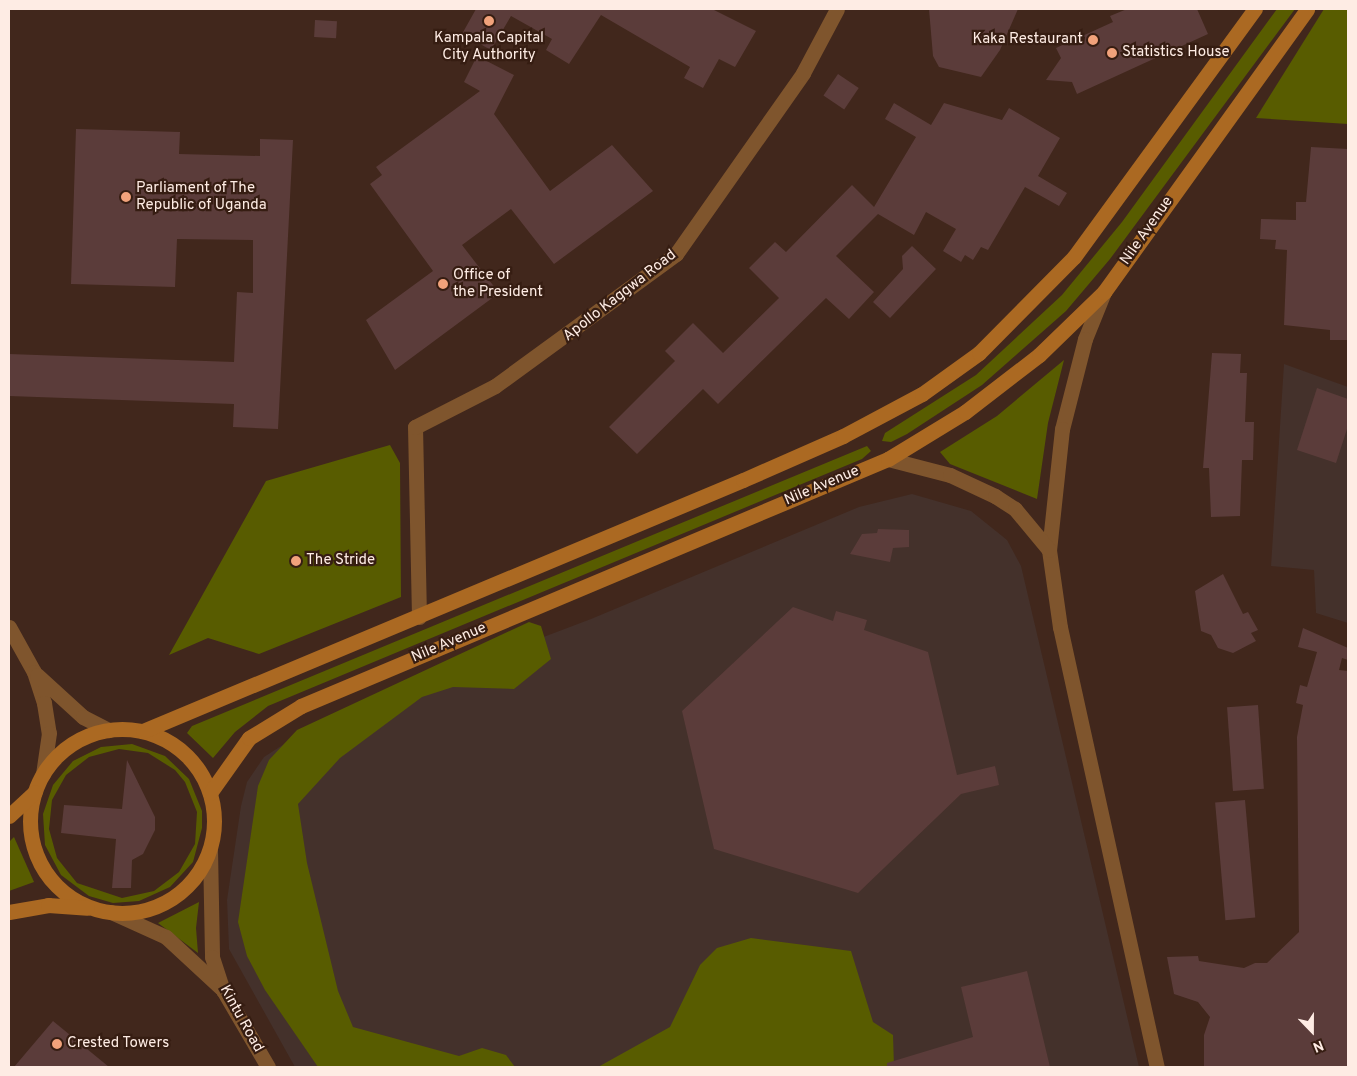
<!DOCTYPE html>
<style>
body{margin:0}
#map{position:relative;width:1357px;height:1076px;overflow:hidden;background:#41271c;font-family:Overpass,sans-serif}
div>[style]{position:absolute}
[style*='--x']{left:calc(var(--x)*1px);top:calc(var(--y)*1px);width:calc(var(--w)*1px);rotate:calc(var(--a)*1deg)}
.commercial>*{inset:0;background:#44312b}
.green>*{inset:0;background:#585c00}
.building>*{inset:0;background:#5b3c3a;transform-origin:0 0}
.minor>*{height:15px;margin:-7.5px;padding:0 7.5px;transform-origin:7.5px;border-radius:7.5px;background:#7f552d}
.tertiary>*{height:15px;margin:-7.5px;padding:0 7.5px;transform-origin:7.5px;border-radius:7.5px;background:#7f552d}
.secondary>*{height:15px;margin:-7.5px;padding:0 7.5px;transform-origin:7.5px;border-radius:7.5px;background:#ab6922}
.secondary>.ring{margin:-7.5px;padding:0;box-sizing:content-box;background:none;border:15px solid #ab6922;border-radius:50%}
.dots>*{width:14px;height:14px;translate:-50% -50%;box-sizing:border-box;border:2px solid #361d12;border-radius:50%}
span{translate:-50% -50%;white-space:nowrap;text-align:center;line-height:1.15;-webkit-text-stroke:4.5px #361d12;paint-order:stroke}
.poi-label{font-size:15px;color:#feece4}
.right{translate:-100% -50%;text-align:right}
.left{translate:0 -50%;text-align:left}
.street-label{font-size:15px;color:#feece4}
.frame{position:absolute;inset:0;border:10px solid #feece4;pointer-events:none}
.north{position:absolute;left:1287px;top:1006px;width:50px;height:50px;-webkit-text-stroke:4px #361d12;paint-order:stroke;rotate:158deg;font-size:14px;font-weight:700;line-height:20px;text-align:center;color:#feece4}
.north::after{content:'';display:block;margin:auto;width:18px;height:22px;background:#feece4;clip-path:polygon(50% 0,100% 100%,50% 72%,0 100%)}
</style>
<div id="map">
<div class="commercial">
<div style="clip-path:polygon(1284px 364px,1348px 387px,1348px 623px,1316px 613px,1314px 570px,1271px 566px)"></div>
<div style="clip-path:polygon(912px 494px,971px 511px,1007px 540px,1021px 566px,1139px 1067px,295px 1067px,229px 949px,227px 900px,241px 806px,247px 782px,264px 757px,295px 737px,454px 671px,591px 619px,859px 507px)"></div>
</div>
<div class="green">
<div style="clip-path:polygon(1277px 9px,1295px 9px,1110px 259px,1066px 311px,982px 385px,907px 434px,891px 442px,882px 441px,885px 433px,976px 375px,1062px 295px,1122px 222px)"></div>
<div style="clip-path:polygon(1324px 9px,1348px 9px,1348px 124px,1256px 118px)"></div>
<div style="clip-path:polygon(1064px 360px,1048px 423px,1037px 499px,950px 464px,940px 452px,997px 416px)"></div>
<div style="clip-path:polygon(390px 445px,400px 463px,401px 597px,259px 654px,208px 638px,169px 655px,266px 481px)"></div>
<div style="clip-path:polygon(867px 446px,871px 451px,862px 459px,268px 706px,235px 732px,213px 758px,187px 733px,192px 726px)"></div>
<div style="clip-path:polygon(529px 622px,541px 626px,551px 659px,514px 689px,453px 687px,422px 697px,340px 758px,298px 804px,307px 863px,338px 991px,353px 1027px,459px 1056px,482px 1048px,506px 1055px,515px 1067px,318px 1067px,265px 990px,247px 956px,238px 922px,258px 786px,269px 760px,297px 730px)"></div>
<div style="clip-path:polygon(evenodd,132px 744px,165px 756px,189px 779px,202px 811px,202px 828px,193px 862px,170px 887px,139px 901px,113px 903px,89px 896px,61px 875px,45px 845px,43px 814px,53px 785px,73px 761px,101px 747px,132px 744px,119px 749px,148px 753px,175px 770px,185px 782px,197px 812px,195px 844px,179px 872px,154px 891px,122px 898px,77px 883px,57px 858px,49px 829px,52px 800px,66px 775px,89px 757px,119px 749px)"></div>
<div style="clip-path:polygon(14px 837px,34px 882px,9px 891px,9px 842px)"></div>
<div style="clip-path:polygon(199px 902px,196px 928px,198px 953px,158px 923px)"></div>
<div style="clip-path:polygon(751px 938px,851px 951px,873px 1022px,893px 1035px,894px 1067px,598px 1067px,670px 1027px,700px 965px,717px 948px)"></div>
</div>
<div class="building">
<div style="clip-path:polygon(476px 9px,712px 9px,756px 31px,735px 67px,719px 59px,703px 88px,684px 78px,690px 67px,601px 15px,569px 64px,546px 50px,552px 39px,511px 16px,491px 50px,462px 34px)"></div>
<div style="clip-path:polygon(929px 9px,1018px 9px,1000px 50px,981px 77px,939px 67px,933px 56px)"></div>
<div style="clip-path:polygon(1127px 9px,1197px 9px,1208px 34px,1077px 94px,1072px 82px,1046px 80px,1061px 58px,1056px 48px,1113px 22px,1110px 16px)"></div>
<div style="left:315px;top:20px;width:22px;height:17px;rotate:3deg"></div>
<div style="clip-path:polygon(477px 56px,514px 75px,494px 114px,550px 191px,612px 145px,653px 191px,554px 264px,511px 209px,462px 245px,499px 293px,395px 370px,366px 320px,433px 271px,370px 184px,382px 175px,376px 167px,480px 91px,464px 82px)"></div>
<div style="left:838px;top:74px;width:25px;height:26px;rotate:34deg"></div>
<div style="clip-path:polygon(894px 103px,931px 125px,944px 103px,1002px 120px,1009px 108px,1060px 138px,1038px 176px,1067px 193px,1059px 206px,1025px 187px,988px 250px,981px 247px,973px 260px,965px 255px,961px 262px,943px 251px,956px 229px,926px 212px,914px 235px,878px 214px,836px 256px,874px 292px,849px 319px,826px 298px,718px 404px,703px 389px,637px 454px,609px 427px,675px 361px,665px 351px,693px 323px,723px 353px,779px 298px,749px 268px,775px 242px,786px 252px,852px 185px,874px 207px,916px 137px,885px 119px)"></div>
<div style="clip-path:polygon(76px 129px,180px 132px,179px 154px,260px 156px,260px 139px,293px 140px,278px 429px,233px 427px,234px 404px,9px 396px,9px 354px,234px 362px,237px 292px,253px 293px,253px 240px,177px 239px,175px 287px,71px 284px)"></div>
<div style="clip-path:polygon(1311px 147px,1348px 149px,1348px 340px,1330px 340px,1330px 330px,1284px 325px,1287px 250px,1275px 249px,1276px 240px,1260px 239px,1261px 219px,1296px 220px,1296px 202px,1306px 202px)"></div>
<div style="clip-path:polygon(912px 246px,936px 269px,890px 318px,873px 302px,903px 269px,902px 256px)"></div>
<div style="clip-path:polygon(1212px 353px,1241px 354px,1240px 373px,1247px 373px,1245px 422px,1254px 422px,1253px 460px,1242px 460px,1240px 516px,1211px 517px,1209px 468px,1203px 468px)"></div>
<div style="clip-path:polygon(1317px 388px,1348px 399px,1348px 426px,1336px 463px,1297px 450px)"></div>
<div style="clip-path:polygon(878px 529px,909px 530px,909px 547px,893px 548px,890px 562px,850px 554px,862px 534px,877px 533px)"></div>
<div style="clip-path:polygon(1223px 574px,1243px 614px,1248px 612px,1258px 630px,1251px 633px,1256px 641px,1233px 653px,1218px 648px,1211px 635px,1201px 631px,1195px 591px)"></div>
<div style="clip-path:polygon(793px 607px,833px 621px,836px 611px,867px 620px,864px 630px,928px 652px,957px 775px,995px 766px,997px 775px,999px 785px,961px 794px,858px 893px,714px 849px,682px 711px)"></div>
<div style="clip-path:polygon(1303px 628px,1348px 648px,1348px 660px,1342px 658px,1339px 670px,1348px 671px,1348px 1067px,1204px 1067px,1204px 1035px,1210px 1017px,1198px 1002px,1174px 994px,1167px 957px,1198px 956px,1199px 961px,1244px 968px,1255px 963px,1267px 963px,1299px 932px,1297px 737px,1303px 705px,1296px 703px,1300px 685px,1307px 687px,1317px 652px,1298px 647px)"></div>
<div style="left:1258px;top:705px;width:84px;height:31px;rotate:86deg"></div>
<div style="clip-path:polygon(127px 760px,155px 817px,155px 830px,143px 854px,132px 860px,131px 888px,112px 888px,116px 839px,61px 833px,64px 805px,122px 809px)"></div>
<div style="left:1245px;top:800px;width:118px;height:30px;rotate:85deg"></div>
<div style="clip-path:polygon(1027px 971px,1050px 1067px,887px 1067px,887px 1063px,973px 1037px,961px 987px)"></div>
<div style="clip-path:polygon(53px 1021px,109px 1067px,14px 1067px)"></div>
</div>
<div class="minor">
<div style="--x:1104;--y:292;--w:51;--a:112"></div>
<div style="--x:1085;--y:339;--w:93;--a:104.3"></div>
<div style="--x:1062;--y:429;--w:122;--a:96.1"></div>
<div style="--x:1049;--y:550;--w:78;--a:81.9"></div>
<div style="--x:1060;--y:627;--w:451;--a:77.6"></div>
<div style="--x:888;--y:459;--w:64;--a:14.5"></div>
<div style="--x:950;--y:475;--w:50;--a:25"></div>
<div style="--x:995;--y:496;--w:24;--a:33"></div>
<div style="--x:1015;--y:509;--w:53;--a:50.3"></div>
<div style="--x:419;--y:617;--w:190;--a:-91.2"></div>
<div style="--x:415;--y:427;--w:90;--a:-27.1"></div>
<div style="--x:495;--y:386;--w:224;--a:-36.1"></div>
<div style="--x:676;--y:254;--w:221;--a:-54.9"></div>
<div style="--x:803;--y:73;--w:72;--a:-62"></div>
</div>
<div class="tertiary">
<div style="--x:9;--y:627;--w:51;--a:60.9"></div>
<div style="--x:34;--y:672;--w:33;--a:72"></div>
<div style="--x:44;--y:703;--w:30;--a:81"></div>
<div style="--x:49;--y:733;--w:41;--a:98.3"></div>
<div style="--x:37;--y:675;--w:62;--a:42.4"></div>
<div style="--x:83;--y:717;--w:29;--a:27"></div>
<div style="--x:210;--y:850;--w:107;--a:88.9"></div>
<div style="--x:212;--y:957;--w:35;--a:72"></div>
<div style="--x:223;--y:990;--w:89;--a:59.7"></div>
<div style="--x:111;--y:912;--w:60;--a:24.4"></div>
<div style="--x:166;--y:937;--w:74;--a:42.8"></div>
</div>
<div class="secondary">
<div class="ring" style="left:30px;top:729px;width:169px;height:169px"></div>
<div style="--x:143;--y:731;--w:650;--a:-22.7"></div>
<div style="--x:743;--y:480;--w:109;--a:-23.7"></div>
<div style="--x:843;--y:436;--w:89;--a:-28"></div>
<div style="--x:922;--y:394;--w:70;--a:-35.7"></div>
<div style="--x:979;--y:353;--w:135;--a:-45.3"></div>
<div style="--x:1074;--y:257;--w:307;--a:-53.9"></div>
<div style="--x:210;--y:793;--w:67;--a:-54.7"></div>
<div style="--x:249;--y:738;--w:61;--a:-31.6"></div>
<div style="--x:301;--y:706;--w:637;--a:-22.82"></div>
<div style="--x:888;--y:459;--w:90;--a:-31.4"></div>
<div style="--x:965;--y:412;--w:93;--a:-37.6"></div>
<div style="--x:1039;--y:355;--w:91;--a:-44.1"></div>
<div style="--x:1104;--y:292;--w:348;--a:-54.3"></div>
<div style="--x:9;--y:816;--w:35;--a:-43"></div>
<div style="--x:9;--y:912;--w:40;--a:-10"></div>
<div style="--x:48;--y:905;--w:39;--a:4"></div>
</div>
<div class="dots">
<div style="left:489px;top:21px;background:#f1a27b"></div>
<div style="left:1093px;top:40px;background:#f1a27b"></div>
<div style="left:1112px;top:53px;background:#f1a27b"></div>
<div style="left:126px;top:197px;background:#f1a27b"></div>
<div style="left:443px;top:284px;background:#f1a27b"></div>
<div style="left:296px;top:561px;background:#f1a27b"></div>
<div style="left:57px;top:1044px;background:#f1a27b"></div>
</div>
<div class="poi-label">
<span style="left:489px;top:47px">Kampala Capital<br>City Authority</span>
<span class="right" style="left:1083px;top:40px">Kaka Restaurant</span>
<span class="left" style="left:1122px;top:53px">Statistics House</span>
<span class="left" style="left:136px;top:197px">Parliament of The<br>Republic of Uganda</span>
<span class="left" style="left:453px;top:284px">Office of<br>the President</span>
<span class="left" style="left:306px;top:561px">The Stride</span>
<span class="left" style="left:67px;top:1044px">Crested Towers</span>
</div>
<div class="street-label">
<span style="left:1147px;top:231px;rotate:-55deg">Nile Avenue</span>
<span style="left:620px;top:296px;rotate:-38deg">Apollo Kaggwa Road</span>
<span style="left:822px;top:486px;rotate:-23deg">Nile Avenue</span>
<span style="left:449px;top:643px;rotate:-23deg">Nile Avenue</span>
<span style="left:241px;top:1019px;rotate:61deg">Kintu Road</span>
</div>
<div class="frame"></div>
<div class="north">N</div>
</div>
